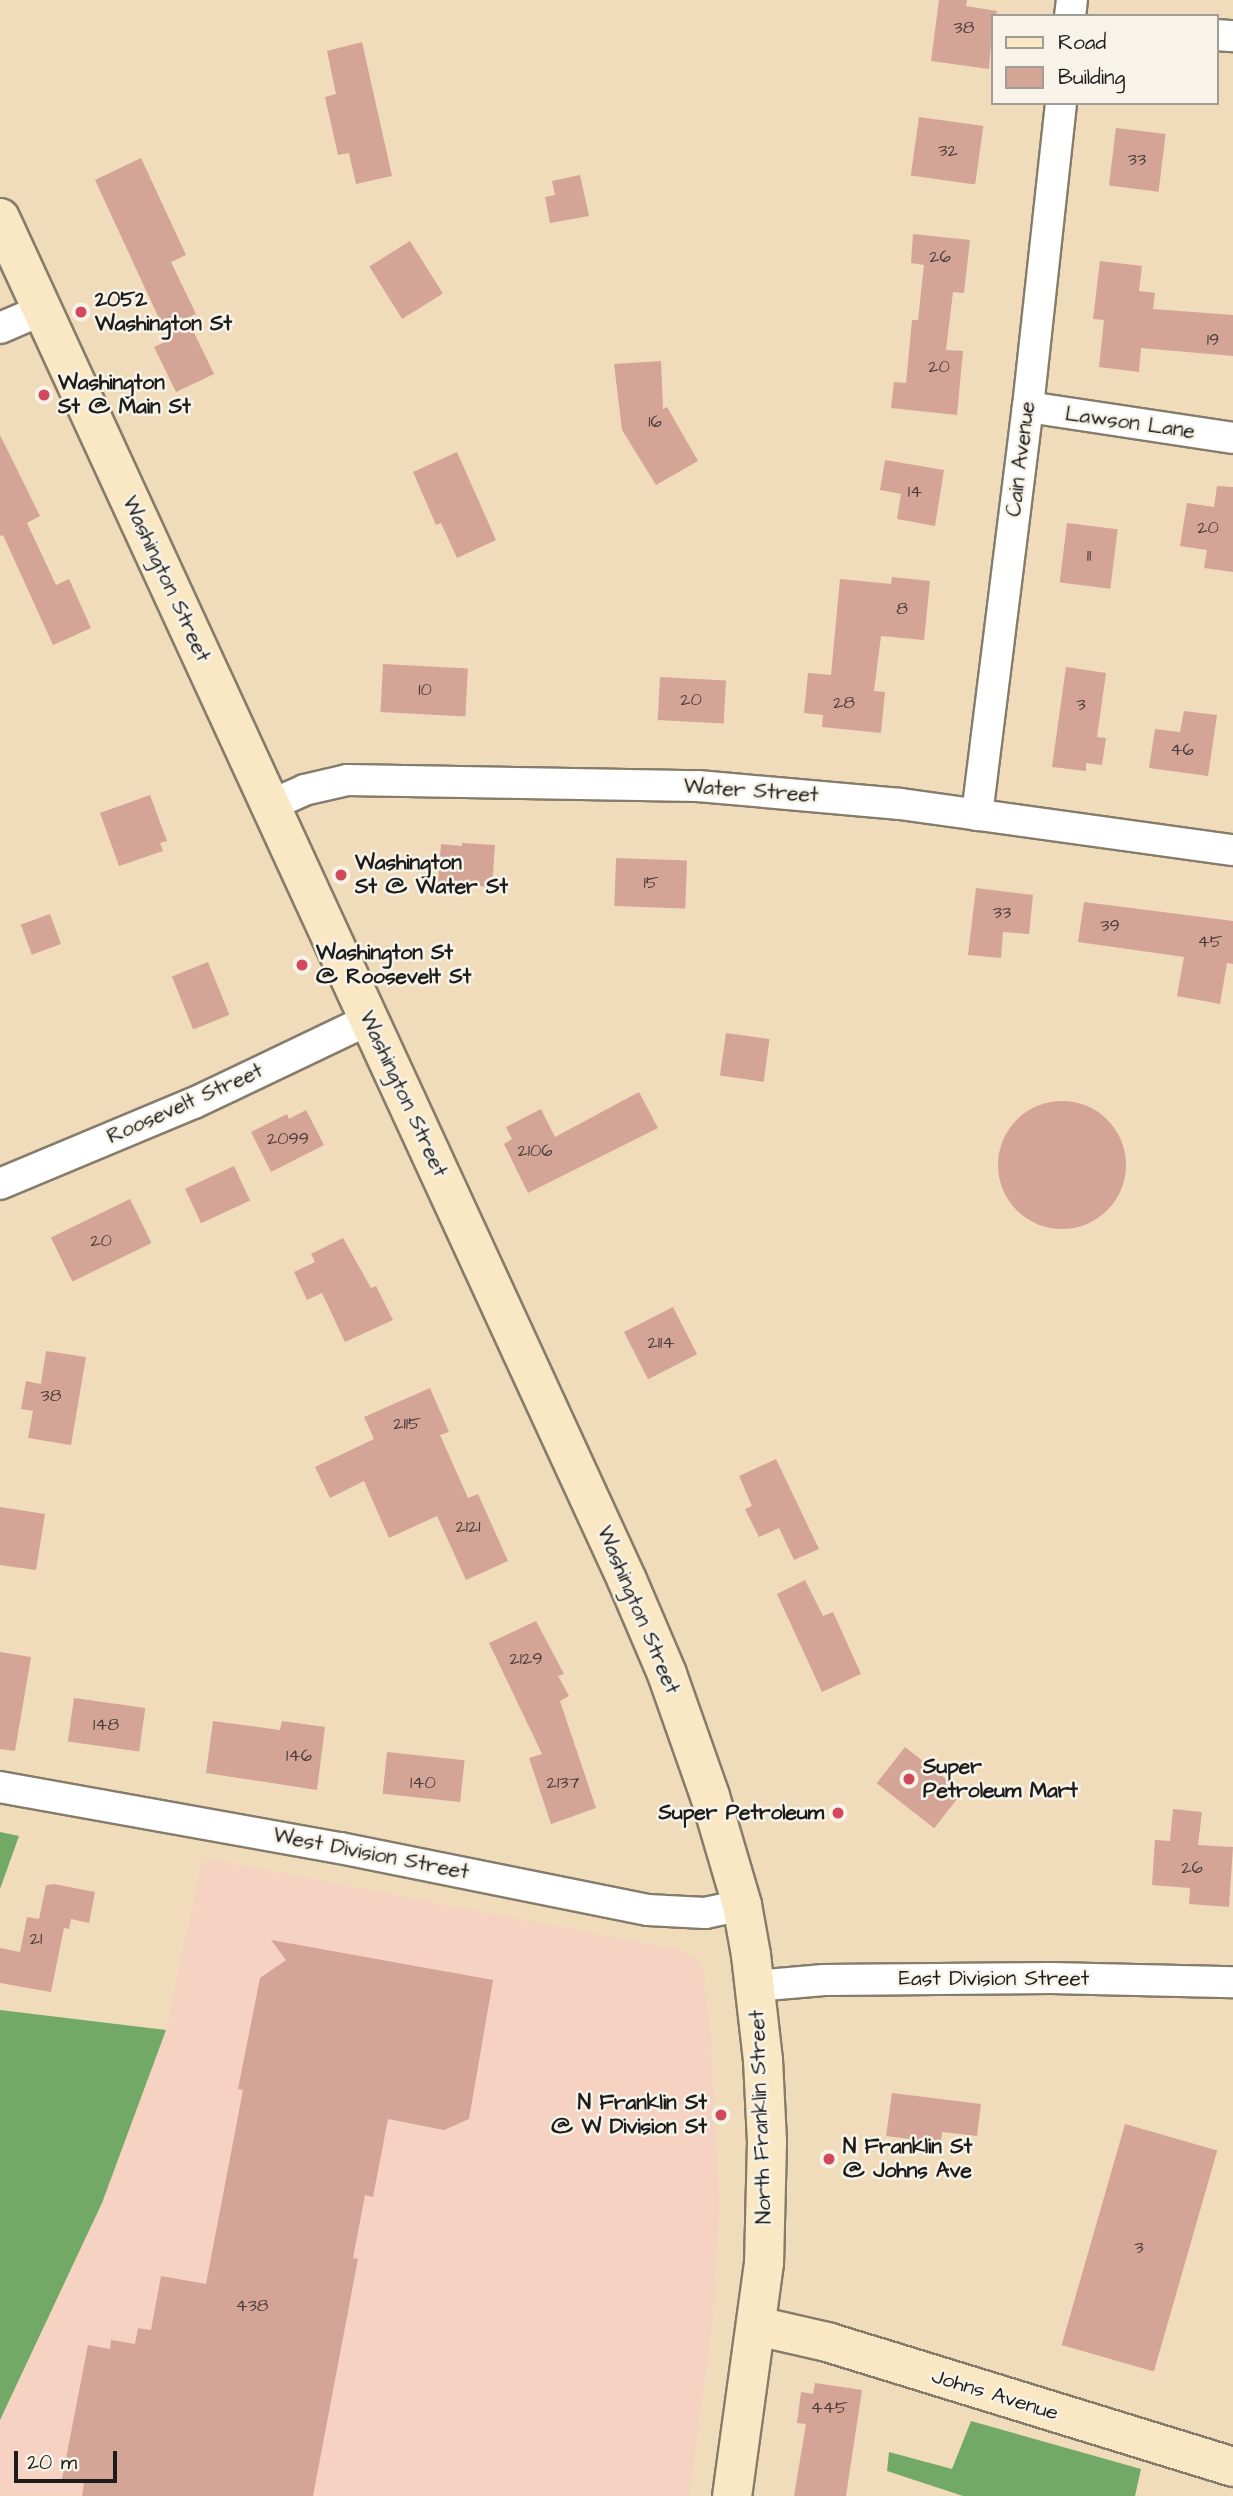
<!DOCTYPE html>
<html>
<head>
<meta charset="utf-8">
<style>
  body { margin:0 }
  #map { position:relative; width:1233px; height:2496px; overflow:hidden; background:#f0dcba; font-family:"Architects Daughter",sans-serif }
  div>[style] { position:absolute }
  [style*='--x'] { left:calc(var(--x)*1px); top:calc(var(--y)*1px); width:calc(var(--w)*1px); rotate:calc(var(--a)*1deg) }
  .built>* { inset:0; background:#f5d2c2 }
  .forest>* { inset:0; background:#72a966 }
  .building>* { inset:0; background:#d4a497; transform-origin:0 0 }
  .round { border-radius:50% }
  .roads { filter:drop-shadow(2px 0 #867c6b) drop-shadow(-2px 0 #867c6b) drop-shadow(0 2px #867c6b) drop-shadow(0 -2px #867c6b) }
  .street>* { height:30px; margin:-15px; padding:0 15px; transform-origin:15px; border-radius:15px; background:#fff }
  .secondary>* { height:38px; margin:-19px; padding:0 19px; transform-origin:19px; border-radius:19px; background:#fae7c3 }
  .dots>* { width:19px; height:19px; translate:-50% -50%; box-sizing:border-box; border:4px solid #f7f3e8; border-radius:50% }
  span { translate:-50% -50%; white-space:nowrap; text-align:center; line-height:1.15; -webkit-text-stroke:5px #f7f3e8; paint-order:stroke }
  .number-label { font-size:18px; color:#4a3e3b }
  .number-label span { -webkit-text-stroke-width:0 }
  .poi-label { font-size:21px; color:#1c1c1c; font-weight:700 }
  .left { translate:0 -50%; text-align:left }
  .right { translate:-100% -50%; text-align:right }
  .street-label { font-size:21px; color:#1c1c1c }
  .legend { position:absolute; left:991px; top:14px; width:228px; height:91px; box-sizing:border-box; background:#f7f3e8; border:2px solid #9f9d96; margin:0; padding:9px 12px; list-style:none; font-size:21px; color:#1c1c1c }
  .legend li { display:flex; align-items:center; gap:14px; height:35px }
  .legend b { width:35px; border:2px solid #9f9d96 }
  .scale { position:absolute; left:14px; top:2451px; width:103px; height:32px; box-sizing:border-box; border:4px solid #1c1c1c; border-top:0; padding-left:9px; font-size:21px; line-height:24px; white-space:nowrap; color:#1c1c1c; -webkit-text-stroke:5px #f7f3e8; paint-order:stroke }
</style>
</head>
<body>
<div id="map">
  <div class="built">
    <div style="clip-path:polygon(203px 1858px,682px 1951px,696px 1960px,704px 1975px,711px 2040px,719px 2205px,713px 2315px,689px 2496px,0 2496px,0 2420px,102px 2203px,166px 2030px)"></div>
  </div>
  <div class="forest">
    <div style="clip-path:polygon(0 1832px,19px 1836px,0 1889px)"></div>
    <div style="clip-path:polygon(0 2010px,166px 2030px,102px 2203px,0 2420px)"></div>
    <div style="clip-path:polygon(971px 2421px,1141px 2469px,1135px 2496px,963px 2496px,887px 2471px,889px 2452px,952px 2469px)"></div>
  </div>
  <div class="building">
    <div style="clip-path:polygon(939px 0,967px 0,966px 6px,997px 11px,996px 16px,993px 16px,989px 69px,931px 61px)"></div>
    <div style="clip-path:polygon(362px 42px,392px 176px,356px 184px,349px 153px,338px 155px,325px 97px,336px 94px,327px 51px)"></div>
    <div style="left:919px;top:117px;width:65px;height:59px;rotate:8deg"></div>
    <div style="left:1116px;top:128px;width:50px;height:58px;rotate:7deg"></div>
    <div style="clip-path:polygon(141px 158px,186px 255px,171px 262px,196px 314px,187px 318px,214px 374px,176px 392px,154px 347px,169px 340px,95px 180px)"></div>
    <div style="clip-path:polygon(580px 175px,589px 216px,550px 223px,545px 197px,555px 195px,552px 181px)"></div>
    <div style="clip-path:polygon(913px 234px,970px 240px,964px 293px,953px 292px,946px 350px,963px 351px,957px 415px,891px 408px,894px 382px,906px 383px,912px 320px,918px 320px,924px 265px,911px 263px)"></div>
    <div style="left:410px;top:241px;width:62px;height:48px;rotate:58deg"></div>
    <div style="clip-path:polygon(1100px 261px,1142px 266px,1139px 291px,1155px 293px,1153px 309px,1233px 315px,1233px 356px,1141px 348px,1139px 372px,1099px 367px,1104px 320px,1093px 319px)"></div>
    <div style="clip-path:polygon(661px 361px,663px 409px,667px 407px,698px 461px,656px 485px,622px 430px,614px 364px)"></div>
    <div style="clip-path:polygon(0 435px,40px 516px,27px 523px,56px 585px,69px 579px,91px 628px,53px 645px,3px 535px,0 536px)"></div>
    <div style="clip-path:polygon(457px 452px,496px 540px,457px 558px,441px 523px,436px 525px,413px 472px)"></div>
    <div style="clip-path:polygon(885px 460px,944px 470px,935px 526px,897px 519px,901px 494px,880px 490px)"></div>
    <div style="clip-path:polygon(1217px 486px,1233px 487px,1233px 572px,1204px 568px,1207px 550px,1180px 546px,1187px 503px,1214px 507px)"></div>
    <div style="left:1067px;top:523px;width:51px;height:60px;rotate:7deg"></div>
    <div style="clip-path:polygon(892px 577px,930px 581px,924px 640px,881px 636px,874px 691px,885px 692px,881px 733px,822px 727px,823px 715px,804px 713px,808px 673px,831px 675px,840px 579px,891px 584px)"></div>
    <div style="left:383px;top:664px;width:85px;height:48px;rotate:3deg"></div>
    <div style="clip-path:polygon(1066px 667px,1106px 673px,1097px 737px,1106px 738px,1102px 765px,1086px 763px,1086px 771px,1052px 767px)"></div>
    <div style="left:660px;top:677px;width:66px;height:43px;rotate:3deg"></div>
    <div style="clip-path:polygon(1184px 711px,1217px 715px,1208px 776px,1149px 768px,1155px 729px,1180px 732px)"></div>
    <div style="clip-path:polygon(150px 795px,167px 841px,160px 843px,163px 851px,119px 866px,100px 813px)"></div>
    <div style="clip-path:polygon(462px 843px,495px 845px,492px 887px,438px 883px,441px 844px,462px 846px)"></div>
    <div style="left:616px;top:858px;width:71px;height:48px;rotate:2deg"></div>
    <div style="clip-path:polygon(976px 888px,1033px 895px,1029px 934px,1003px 932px,1001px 958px,968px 955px)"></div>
    <div style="clip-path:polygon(1084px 902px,1233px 921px,1233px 964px,1227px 963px,1220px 1004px,1177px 996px,1184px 957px,1078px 942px)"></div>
    <div style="left:50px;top:914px;width:32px;height:31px;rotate:70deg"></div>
    <div style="left:208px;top:962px;width:57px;height:39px;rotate:68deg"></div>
    <div style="left:726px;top:1033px;width:44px;height:43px;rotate:8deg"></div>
    <div style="clip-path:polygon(639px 1092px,658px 1128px,528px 1193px,504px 1144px,512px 1139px,506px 1127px,541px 1109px,555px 1137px)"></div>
    <div class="round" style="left:998px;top:1101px;width:128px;height:128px"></div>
    <div style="clip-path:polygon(306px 1110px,324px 1145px,271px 1172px,251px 1132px,287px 1114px,289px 1119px)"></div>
    <div style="left:234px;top:1166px;width:38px;height:54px;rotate:65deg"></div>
    <div style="left:130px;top:1199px;width:49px;height:88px;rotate:64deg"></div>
    <div style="clip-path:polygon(343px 1238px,371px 1288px,376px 1286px,393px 1320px,345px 1342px,322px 1293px,307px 1300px,294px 1272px,315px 1262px,311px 1254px)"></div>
    <div style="left:673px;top:1307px;width:53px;height:55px;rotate:63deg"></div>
    <div style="clip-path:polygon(46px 1351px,86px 1357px,71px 1445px,28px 1438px,33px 1411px,21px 1409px,26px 1381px,41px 1384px)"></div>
    <div style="clip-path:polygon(430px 1388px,449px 1432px,440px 1435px,468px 1498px,478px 1494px,508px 1561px,466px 1580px,437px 1516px,389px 1538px,364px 1481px,330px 1498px,315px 1467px,374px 1439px,364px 1417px)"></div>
    <div style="clip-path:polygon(776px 1459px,819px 1549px,794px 1560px,779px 1528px,759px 1537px,745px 1509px,752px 1506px,739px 1476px)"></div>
    <div style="clip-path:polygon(0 1507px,45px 1514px,36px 1570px,0 1565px)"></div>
    <div style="clip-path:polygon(805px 1580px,823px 1616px,833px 1612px,861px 1674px,822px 1692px,777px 1594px)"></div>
    <div style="clip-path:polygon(536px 1621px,564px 1674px,558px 1676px,569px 1696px,560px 1701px,596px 1808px,551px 1824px,529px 1758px,542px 1754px,489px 1643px)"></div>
    <div style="clip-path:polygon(0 1652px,31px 1657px,15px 1751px,0 1749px)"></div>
    <div style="left:74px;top:1698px;width:72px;height:44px;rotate:8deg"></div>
    <div style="clip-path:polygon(213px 1721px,280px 1730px,282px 1721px,325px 1727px,317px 1790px,206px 1773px)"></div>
    <div style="left:905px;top:1747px;width:73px;height:46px;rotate:38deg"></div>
    <div style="left:387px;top:1752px;width:78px;height:42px;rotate:6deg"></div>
    <div style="clip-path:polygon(1173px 1809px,1202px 1812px,1198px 1845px,1233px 1847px,1229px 1907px,1189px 1904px,1190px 1888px,1152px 1885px,1155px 1840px,1170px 1841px)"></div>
    <div style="clip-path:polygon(54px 1884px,95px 1892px,89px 1923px,71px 1919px,69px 1929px,64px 1928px,51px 1992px,0 1983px,0 1948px,20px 1952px,27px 1917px,39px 1919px,46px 1885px)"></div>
    <div style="clip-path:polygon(271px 1940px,493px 1980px,469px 2119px,444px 2130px,388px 2119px,373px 2197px,365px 2195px,353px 2258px,358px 2259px,313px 2496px,82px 2496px,84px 2482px,62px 2479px,88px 2345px,110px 2349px,111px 2340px,135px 2344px,138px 2328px,151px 2330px,161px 2276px,206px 2284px,243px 2090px,238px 2089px,260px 1978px,286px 1960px)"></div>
    <div style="clip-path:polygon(892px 2093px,981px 2104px,977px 2136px,942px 2132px,941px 2143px,886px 2136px)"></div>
    <div style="left:1125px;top:2124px;width:96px;height:230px;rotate:16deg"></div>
    <div style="clip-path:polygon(815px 2383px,862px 2390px,846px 2496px,794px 2496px,806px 2424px,797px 2423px,801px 2392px,813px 2394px)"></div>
  </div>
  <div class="roads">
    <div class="street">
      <div style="--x:1070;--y:16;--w:16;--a:-83"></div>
      <div style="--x:1217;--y:35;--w:16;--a:4"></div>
      <div style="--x:0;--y:328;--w:46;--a:-23.2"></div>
      <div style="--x:1028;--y:407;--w:207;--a:8.6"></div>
      <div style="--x:271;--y:805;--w:36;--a:-24"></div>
      <div style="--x:304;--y:790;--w:44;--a:-13.1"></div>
      <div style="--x:347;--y:780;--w:351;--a:1"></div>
      <div style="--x:698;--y:786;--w:203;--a:5.1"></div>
      <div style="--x:900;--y:804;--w:336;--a:7.9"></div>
      <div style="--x:977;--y:815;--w:411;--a:-82.9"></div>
      <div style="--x:1028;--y:407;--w:306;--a:-83.8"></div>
      <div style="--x:0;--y:1184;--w:210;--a:-22.7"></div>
      <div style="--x:194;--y:1103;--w:193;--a:-25.5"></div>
      <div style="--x:0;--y:1787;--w:345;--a:10.2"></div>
      <div style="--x:340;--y:1848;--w:314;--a:11.4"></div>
      <div style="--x:648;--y:1910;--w:57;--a:3"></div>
      <div style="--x:705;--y:1913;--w:38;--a:-12"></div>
      <div style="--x:755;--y:1986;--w:69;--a:-5"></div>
      <div style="--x:824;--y:1980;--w:227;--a:-0.5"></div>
      <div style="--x:1051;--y:1978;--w:182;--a:1.3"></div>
    </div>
    <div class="secondary">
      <div style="--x:0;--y:218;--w:1499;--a:65.28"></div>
      <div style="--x:627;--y:1580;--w:102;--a:66.9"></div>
      <div style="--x:667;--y:1674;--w:129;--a:70.6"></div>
      <div style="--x:710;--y:1796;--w:114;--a:73.6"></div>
      <div style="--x:742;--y:1905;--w:51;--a:79.8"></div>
      <div style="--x:751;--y:1955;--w:106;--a:83.5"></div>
      <div style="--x:763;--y:2060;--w:82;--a:87.2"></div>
      <div style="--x:767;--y:2142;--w:121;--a:91.4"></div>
      <div style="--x:764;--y:2263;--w:235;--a:97.8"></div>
      <div style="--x:757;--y:2326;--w:72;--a:12.9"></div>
      <div style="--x:827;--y:2342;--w:425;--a:17.1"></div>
    </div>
  </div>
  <div class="dots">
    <div style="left:81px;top:312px;background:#d1495b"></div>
    <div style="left:44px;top:395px;background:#d1495b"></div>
    <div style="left:341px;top:875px;background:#d1495b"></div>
    <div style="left:302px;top:965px;background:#d1495b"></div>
    <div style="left:909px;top:1779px;background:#d1495b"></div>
    <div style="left:838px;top:1813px;background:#d1495b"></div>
    <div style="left:721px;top:2115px;background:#d1495b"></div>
    <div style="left:829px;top:2159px;background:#d1495b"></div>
  </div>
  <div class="number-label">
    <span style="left:964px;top:28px">38</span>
    <span style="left:948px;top:151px">32</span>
    <span style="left:1137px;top:160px">33</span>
    <span style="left:940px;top:257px">26</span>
    <span style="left:1213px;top:340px">19</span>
    <span style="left:939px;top:367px">20</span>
    <span style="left:655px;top:422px">16</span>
    <span style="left:915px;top:492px">14</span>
    <span style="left:1208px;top:528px">20</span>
    <span style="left:1089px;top:556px">11</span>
    <span style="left:902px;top:609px">8</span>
    <span style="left:425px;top:690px">10</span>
    <span style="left:691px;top:700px">20</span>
    <span style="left:844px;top:703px">28</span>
    <span style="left:1081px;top:705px">3</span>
    <span style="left:1182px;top:750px">46</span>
    <span style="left:651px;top:883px">15</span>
    <span style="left:1002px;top:913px">33</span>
    <span style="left:1110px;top:926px">39</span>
    <span style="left:1210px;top:942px">45</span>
    <span style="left:288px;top:1139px">2099</span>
    <span style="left:535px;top:1151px">2106</span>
    <span style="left:101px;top:1241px">20</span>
    <span style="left:661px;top:1343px">2114</span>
    <span style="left:51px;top:1396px">38</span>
    <span style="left:407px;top:1424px">2115</span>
    <span style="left:468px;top:1527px">2121</span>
    <span style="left:526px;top:1659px">2129</span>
    <span style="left:106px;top:1725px">148</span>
    <span style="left:299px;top:1756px">146</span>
    <span style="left:423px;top:1783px">140</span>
    <span style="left:563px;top:1783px">2137</span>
    <span style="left:1192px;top:1868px">26</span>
    <span style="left:36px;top:1939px">21</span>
    <span style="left:1139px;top:2248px">3</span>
    <span style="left:252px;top:2306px">438</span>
    <span style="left:829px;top:2408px">445</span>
  </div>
  <div class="poi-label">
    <span class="left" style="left:95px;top:312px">2052<br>Washington St</span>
    <span class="left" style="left:58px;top:395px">Washington<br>St @ Main St</span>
    <span class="left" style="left:355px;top:875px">Washington<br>St @ Water St</span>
    <span class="left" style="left:316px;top:965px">Washington St<br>@ Roosevelt St</span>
    <span class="left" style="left:923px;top:1779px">Super<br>Petroleum Mart</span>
    <span class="right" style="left:824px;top:1813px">Super Petroleum</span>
    <span class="right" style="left:707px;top:2115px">N Franklin St<br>@ W Division St</span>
    <span class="left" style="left:843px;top:2159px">N Franklin St<br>@ Johns Ave</span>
  </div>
  <div class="street-label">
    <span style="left:1130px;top:423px;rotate:8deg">Lawson Lane</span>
    <span style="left:1021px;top:459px;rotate:-83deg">Cain Avenue</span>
    <span style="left:166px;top:579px;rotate:65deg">Washington Street</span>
    <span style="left:751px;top:791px;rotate:4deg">Water Street</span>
    <span style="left:403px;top:1094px;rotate:65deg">Washington Street</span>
    <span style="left:185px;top:1104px;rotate:-24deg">Roosevelt Street</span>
    <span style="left:638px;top:1610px;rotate:67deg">Washington Street</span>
    <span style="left:371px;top:1854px;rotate:11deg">West Division Street</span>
    <span style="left:994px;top:1979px">East Division Street</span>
    <span style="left:761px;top:2117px;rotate:-92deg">North Franklin Street</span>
    <span style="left:995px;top:2395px;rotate:17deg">Johns Avenue</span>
  </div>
  <ul class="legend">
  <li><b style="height:9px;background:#fae7c3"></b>Road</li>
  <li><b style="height:19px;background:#d4a497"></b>Building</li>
  </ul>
  <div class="scale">20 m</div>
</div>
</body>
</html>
